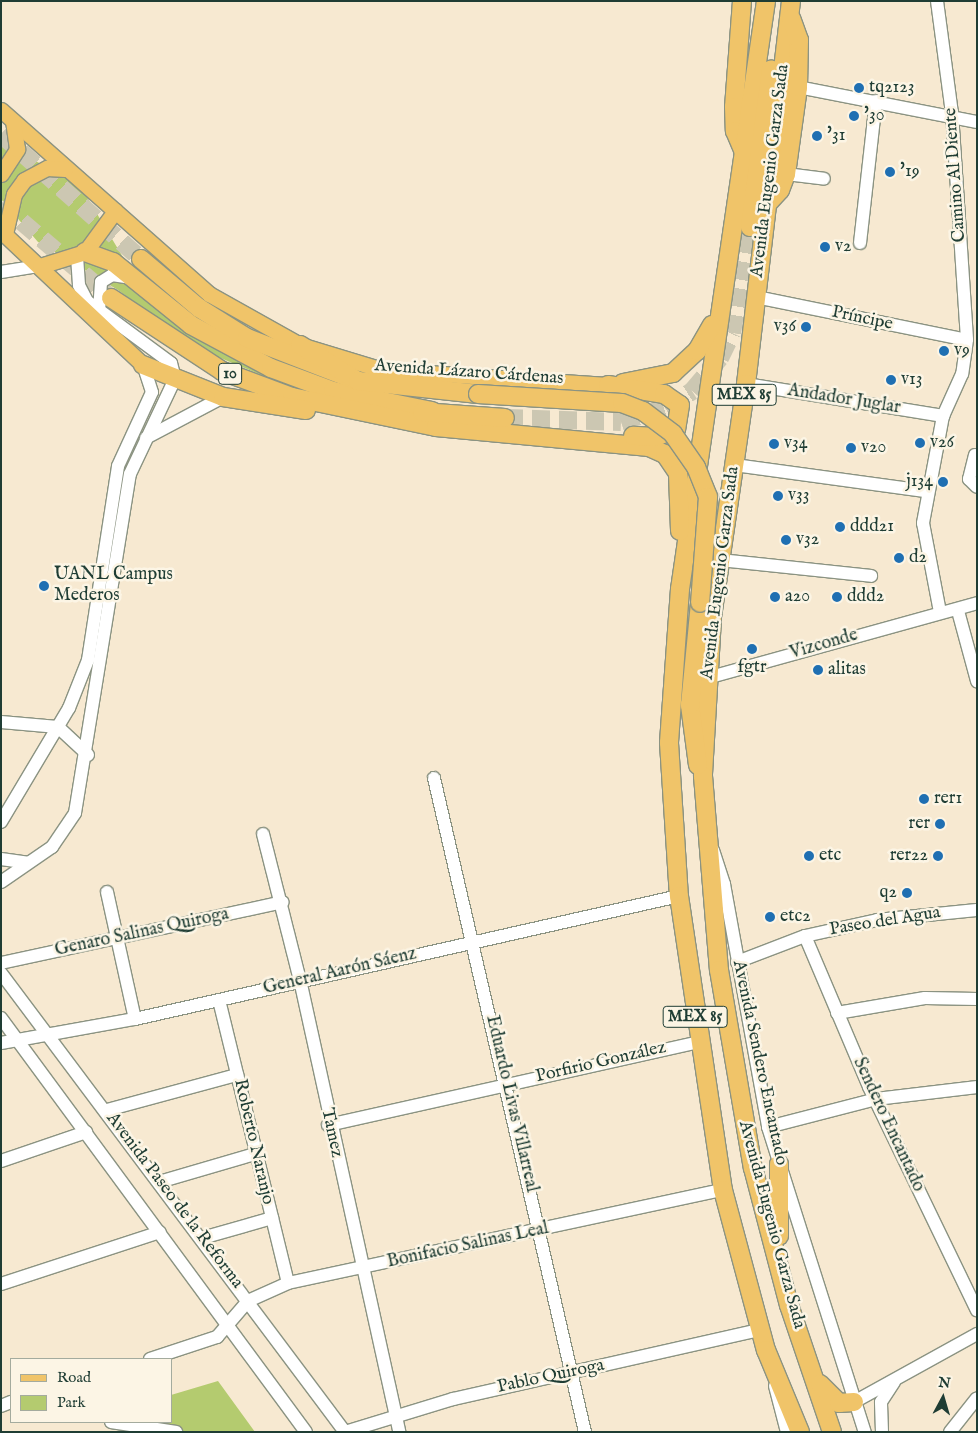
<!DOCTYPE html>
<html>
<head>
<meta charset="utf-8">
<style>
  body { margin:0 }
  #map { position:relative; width:978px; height:1433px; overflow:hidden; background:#f7e9d1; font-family:"IM FELL English",serif }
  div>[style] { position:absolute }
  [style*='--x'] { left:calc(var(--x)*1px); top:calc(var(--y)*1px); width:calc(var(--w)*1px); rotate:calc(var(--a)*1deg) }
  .green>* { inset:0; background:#b4cb6f }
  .highway-tunnel>* { height:18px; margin-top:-9px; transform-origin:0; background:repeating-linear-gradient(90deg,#ccc7b2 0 18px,transparent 0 27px) }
  .roads { filter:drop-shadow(1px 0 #8b9382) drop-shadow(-1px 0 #8b9382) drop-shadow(0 1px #8b9382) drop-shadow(0 -1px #8b9382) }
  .minor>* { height:12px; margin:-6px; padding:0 6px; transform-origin:6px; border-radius:6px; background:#fff }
  .major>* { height:15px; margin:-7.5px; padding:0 7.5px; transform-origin:7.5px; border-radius:7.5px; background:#f0c469 }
  .highway>* { height:18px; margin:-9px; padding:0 9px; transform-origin:9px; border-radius:9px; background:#f0c469 }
  .bridges { filter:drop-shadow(1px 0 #8b9382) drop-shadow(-1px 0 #8b9382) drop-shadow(0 1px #8b9382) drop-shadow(0 -1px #8b9382) }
  .highway-bridge>* { height:18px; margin:-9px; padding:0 9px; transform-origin:9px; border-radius:9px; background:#f0c469 }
  .dots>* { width:14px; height:14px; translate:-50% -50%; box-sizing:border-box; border:2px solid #fcf5e5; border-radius:50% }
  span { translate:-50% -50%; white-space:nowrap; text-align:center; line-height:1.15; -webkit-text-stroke:5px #fcf5e5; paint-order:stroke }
  .shield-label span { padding:1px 4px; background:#fcf5e5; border:1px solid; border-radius:4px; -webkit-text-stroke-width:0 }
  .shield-label { font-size:16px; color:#1f3d34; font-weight:700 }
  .poi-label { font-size:18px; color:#1f3d34 }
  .left { translate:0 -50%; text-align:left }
  .right { translate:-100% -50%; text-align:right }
  .street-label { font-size:18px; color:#1f3d34 }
  .frame { position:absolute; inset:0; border:2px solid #1f3d34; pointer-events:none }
  .legend { position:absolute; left:10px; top:1358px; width:162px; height:65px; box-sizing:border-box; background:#fcf5e5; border:1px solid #a4ab9e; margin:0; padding:6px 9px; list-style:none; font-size:15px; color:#1f3d34 }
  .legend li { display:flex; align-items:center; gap:10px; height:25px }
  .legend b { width:25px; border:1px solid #a4ab9e }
  .north { position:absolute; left:918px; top:1373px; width:50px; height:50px; -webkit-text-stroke:4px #fcf5e5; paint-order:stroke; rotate:6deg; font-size:14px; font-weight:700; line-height:20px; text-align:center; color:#1f3d34 }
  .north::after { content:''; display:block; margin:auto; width:18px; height:22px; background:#1f3d34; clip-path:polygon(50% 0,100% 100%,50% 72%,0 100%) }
</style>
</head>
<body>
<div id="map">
  <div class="green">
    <div style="clip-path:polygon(1px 141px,81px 187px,133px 274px,194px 323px,350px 399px,283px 384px,194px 347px,118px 290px,38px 242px,1px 199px)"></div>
    <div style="clip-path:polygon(218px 1381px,255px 1432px,189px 1432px,126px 1422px,171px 1422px,171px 1395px)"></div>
  </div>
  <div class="highway-tunnel">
    <div style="--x:1;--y:134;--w:188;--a:41.8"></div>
    <div style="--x:1;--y:204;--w:145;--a:40.5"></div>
    <div style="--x:505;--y:418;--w:116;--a:2"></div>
    <div style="--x:621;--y:422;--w:46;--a:-17.7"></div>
    <div style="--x:665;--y:408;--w:32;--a:-32"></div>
    <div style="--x:692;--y:391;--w:43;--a:-49.7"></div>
    <div style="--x:720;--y:358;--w:28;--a:-64"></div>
    <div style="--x:732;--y:333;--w:108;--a:-80.4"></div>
  </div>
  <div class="roads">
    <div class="minor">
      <div style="--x:937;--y:1;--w:113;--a:82.4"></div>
      <div style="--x:952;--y:113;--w:227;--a:86.2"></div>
      <div style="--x:967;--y:340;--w:34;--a:98"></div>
      <div style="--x:962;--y:374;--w:46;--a:114.3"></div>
      <div style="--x:943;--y:416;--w:109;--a:100.6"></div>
      <div style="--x:923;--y:523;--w:91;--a:79.2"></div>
      <div style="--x:798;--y:87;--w:182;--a:11.1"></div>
      <div style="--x:786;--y:174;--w:38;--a:7"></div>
      <div style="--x:860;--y:243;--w:143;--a:-83.6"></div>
      <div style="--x:1;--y:272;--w:39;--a:-9"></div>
      <div style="--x:756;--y:297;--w:215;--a:11.5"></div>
      <div style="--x:99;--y:311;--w:29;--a:-86"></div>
      <div style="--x:101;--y:282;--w:13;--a:-32"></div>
      <div style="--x:112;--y:275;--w:20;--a:9"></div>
      <div style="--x:746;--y:384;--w:200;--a:9.2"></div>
      <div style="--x:146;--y:438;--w:87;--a:-28"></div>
      <div style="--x:975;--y:455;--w:25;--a:104"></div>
      <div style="--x:969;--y:479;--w:11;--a:45"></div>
      <div style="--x:735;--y:465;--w:193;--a:7.8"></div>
      <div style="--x:720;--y:560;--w:152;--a:6"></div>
      <div style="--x:958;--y:611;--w:73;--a:74.8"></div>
      <div style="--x:707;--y:678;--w:280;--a:-15.5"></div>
      <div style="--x:1;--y:722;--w:57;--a:5"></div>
      <div style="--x:58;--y:727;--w:41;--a:43"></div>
      <div style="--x:434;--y:778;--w:671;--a:77"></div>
      <div style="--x:1;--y:822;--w:133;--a:-59.2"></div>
      <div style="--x:69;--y:708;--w:52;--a:-68.4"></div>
      <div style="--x:88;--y:660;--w:196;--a:-81.2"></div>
      <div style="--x:118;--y:466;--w:81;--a:-65.3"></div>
      <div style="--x:152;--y:392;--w:28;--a:-108"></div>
      <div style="--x:263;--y:834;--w:151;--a:75.8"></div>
      <div style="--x:300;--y:980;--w:463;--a:77.6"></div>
      <div style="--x:713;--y:850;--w:36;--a:72"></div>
      <div style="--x:724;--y:884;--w:247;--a:79.7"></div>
      <div style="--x:768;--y:1127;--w:320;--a:72.4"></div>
      <div style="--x:1;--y:859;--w:27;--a:8"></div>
      <div style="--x:1;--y:882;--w:62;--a:-34.5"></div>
      <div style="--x:52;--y:847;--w:41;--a:-55.9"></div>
      <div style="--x:75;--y:813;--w:343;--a:-80.8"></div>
      <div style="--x:130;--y:474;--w:105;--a:-64.7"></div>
      <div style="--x:175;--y:379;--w:16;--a:-104"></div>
      <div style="--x:171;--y:363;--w:104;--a:-143.6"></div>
      <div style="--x:87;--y:301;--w:18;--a:-117"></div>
      <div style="--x:79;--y:285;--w:28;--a:-94"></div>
      <div style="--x:107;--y:892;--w:130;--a:77.6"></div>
      <div style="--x:805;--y:936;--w:164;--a:67"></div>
      <div style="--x:869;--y:1087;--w:248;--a:64.2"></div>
      <div style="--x:737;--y:962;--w:73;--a:-20.9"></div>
      <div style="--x:805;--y:936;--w:74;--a:-12.5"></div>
      <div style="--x:877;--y:920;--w:100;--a:-5.7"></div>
      <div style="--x:1;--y:963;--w:288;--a:-12.2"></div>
      <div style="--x:1;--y:973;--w:574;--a:53.15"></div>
      <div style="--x:219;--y:1000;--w:291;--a:76.3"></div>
      <div style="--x:837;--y:1013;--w:89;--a:-9.7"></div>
      <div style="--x:925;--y:998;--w:52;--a:1.1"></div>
      <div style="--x:1;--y:1018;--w:514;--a:53.62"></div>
      <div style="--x:1;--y:1043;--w:136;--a:-10.2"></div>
      <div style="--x:135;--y:1019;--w:558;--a:-12.74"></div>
      <div style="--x:107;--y:1110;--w:135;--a:-15.1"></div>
      <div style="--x:328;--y:1125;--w:379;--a:-12.6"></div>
      <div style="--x:768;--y:1127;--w:112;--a:-14.5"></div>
      <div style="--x:876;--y:1099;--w:102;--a:-6.8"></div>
      <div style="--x:1;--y:1161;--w:90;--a:-18.8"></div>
      <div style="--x:159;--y:1182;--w:100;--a:-16.3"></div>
      <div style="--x:202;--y:1238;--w:73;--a:-15.9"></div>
      <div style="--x:1;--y:1284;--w:167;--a:-18.1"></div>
      <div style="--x:150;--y:1359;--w:71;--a:-18.2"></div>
      <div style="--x:217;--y:1337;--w:48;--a:-49.3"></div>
      <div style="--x:248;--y:1301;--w:44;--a:-24.2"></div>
      <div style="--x:288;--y:1283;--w:445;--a:-12.1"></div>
      <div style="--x:775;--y:1386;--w:48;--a:75.4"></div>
      <div style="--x:854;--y:1402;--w:141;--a:-28.9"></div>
      <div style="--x:1;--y:1406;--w:11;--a:-22"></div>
      <div style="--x:111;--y:1422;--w:66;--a:8.7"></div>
      <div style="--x:345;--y:1432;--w:113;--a:-17"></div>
      <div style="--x:453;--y:1399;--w:314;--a:-12.7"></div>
      <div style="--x:882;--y:1432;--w:30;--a:-92"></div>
      <div style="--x:881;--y:1402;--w:24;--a:-57"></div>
      <div style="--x:950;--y:1432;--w:43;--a:-51.5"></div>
    </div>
    <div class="major">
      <div style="--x:1;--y:110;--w:278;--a:41.5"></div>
      <div style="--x:209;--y:294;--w:104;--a:29.3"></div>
      <div style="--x:300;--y:345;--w:87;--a:16.8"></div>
      <div style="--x:383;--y:370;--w:225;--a:3.8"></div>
      <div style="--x:1;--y:174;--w:30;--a:-57"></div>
      <div style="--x:17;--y:149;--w:28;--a:-98"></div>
      <div style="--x:1;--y:231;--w:195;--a:43.3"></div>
      <div style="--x:5;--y:234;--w:41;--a:-77.3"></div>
      <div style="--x:14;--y:194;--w:17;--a:-54"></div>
      <div style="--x:24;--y:180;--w:26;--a:-28"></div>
      <div style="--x:47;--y:168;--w:18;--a:3"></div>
      <div style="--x:40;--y:266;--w:47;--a:-17.3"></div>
      <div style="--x:85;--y:252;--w:51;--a:-53.8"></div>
    </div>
    <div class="highway">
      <div style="--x:742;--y:1;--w:106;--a:94.3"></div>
      <div style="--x:734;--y:107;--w:24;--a:88"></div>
      <div style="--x:735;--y:131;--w:23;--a:67"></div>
      <div style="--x:766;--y:1;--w:594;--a:98.32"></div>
      <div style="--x:680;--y:589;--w:154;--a:94.1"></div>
      <div style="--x:669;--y:743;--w:153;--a:86.3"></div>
      <div style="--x:679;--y:896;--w:297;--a:81.5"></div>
      <div style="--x:723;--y:1190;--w:166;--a:75"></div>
      <div style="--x:766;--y:1350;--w:89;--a:67.5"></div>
      <div style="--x:791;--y:1;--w:386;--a:96.7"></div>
      <div style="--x:746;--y:384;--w:236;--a:98.3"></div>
      <div style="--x:712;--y:618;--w:158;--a:93.3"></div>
      <div style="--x:703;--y:776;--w:195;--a:85.3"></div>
      <div style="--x:719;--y:970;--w:201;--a:80.3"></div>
      <div style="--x:753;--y:1168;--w:142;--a:75.3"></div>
      <div style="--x:789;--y:1305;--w:134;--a:71.3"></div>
      <div style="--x:767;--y:204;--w:19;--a:-47"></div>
      <div style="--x:780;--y:190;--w:17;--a:-69"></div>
      <div style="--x:786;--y:174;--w:88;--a:-82.1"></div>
      <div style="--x:798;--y:87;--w:47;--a:-88.8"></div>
      <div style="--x:799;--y:40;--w:23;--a:-110"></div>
      <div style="--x:750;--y:227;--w:159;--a:-82.4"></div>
      <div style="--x:85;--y:252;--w:30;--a:20"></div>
      <div style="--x:113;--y:262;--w:100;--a:38.9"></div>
      <div style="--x:191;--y:325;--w:91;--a:28.3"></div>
      <div style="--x:271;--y:368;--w:66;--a:20.4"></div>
      <div style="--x:333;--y:391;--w:101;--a:11.4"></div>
      <div style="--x:141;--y:259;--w:76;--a:40.2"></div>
      <div style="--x:199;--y:308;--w:57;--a:32"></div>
      <div style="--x:247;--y:338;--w:119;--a:21.2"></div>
      <div style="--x:111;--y:298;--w:133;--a:33.3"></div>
      <div style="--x:222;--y:371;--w:75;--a:20.4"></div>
      <div style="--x:292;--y:397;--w:147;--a:11.8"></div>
      <div style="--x:436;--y:427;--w:214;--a:5.4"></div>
      <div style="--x:649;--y:447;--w:17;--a:24"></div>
      <div style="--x:665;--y:454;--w:23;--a:56"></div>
      <div style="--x:678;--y:473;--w:58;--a:88"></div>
      <div style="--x:300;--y:345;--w:68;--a:31.8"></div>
      <div style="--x:358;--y:381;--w:121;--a:6.2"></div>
      <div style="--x:143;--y:365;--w:86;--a:21.8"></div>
      <div style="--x:223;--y:397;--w:84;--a:8.9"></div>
      <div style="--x:623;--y:383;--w:51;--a:-11.3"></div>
      <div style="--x:673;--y:373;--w:33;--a:-43"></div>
      <div style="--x:697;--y:351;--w:30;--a:-60"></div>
      <div style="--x:608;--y:385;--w:57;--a:9.1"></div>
      <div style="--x:664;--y:394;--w:19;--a:35"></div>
      <div style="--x:680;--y:405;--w:24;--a:99"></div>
      <div style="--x:676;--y:429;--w:22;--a:159"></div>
      <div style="--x:655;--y:437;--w:22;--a:-177"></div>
      <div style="--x:422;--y:412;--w:83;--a:4.1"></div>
      <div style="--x:698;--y:765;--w:61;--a:-97.6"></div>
      <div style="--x:690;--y:705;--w:102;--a:-84.4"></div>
      <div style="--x:779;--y:1164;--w:72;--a:90"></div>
      <div style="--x:820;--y:1384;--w:27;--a:45"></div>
      <div style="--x:839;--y:1403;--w:15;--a:-4"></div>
    </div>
  </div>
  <div class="bridges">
    <div class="highway-bridge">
      <div style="--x:478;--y:394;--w:144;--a:3.6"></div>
      <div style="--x:622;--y:403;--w:22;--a:21"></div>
      <div style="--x:643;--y:411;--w:38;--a:37"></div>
      <div style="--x:673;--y:434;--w:40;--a:55.1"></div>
      <div style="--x:696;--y:467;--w:32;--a:68"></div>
      <div style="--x:708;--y:497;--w:106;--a:94.3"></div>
    </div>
  </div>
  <div class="dots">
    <div style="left:859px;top:88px;background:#1f6fb2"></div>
    <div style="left:854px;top:116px;background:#1f6fb2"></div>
    <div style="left:817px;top:136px;background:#1f6fb2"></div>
    <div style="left:890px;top:172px;background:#1f6fb2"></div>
    <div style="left:825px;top:247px;background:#1f6fb2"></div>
    <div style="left:806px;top:327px;background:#1f6fb2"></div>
    <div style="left:944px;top:351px;background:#1f6fb2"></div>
    <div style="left:891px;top:380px;background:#1f6fb2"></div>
    <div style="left:920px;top:443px;background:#1f6fb2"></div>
    <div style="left:774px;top:444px;background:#1f6fb2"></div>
    <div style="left:851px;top:448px;background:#1f6fb2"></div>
    <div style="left:943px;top:482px;background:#1f6fb2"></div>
    <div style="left:778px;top:496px;background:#1f6fb2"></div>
    <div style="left:840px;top:527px;background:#1f6fb2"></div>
    <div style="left:786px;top:540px;background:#1f6fb2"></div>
    <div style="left:899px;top:558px;background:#1f6fb2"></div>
    <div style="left:44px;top:586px;background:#1f6fb2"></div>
    <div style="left:775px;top:597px;background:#1f6fb2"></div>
    <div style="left:837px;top:597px;background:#1f6fb2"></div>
    <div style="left:752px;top:649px;background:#1f6fb2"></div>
    <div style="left:818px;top:670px;background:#1f6fb2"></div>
    <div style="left:924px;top:799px;background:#1f6fb2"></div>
    <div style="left:940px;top:824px;background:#1f6fb2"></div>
    <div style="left:809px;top:856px;background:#1f6fb2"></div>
    <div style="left:938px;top:856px;background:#1f6fb2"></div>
    <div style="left:907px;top:893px;background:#1f6fb2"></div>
    <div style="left:770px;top:917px;background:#1f6fb2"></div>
  </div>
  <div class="shield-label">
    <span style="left:230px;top:374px">10</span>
    <span style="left:744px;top:395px">MEX 85</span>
    <span style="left:695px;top:1017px">MEX 85</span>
  </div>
  <div class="poi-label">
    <span class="left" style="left:869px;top:88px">tq2123</span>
    <span class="left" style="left:864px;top:116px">'30</span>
    <span class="left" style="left:827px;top:136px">'31</span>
    <span class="left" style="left:900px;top:172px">'19</span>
    <span class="left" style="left:835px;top:247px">v2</span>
    <span class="right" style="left:796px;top:327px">v36</span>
    <span class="left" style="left:954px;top:351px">v9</span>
    <span class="left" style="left:901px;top:380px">v13</span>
    <span class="left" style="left:930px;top:443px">v26</span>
    <span class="left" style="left:784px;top:444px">v34</span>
    <span class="left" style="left:861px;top:448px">v20</span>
    <span class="right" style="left:933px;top:482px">j134</span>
    <span class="left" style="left:788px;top:496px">v33</span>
    <span class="left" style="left:850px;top:527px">ddd21</span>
    <span class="left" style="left:796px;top:540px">v32</span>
    <span class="left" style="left:909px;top:558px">d2</span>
    <span class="left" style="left:54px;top:586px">UANL Campus<br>Mederos</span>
    <span class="left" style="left:785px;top:597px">a20</span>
    <span class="left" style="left:847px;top:597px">ddd2</span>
    <span style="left:752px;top:668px">fgtr</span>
    <span class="left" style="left:828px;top:670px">alitas</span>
    <span class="left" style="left:934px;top:799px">rer1</span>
    <span class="right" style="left:930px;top:824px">rer</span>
    <span class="left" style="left:819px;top:856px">etc</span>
    <span class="right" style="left:928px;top:856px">rer22</span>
    <span class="right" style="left:897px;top:893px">q2</span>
    <span class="left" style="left:780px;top:917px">etc2</span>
  </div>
  <div class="street-label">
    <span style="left:771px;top:171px;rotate:-83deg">Avenida Eugenio Garza Sada</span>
    <span style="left:956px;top:175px;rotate:-94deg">Camino Al Diente</span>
    <span style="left:862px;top:319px;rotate:12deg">Príncipe</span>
    <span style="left:469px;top:373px;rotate:4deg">Avenida Lázaro Cárdenas</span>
    <span style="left:844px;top:400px;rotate:9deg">Andador Juglar</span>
    <span style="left:721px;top:573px;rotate:-83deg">Avenida Eugenio Garza Sada</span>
    <span style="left:824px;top:645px;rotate:-16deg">Vizconde</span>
    <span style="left:885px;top:922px;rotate:-9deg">Paseo del Agua</span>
    <span style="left:142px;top:933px;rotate:-12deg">Genaro Salinas Quiroga</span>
    <span style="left:340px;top:972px;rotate:-13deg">General Aarón Sáenz</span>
    <span style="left:601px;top:1063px;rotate:-13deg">Porfirio González</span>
    <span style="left:759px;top:1063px;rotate:78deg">Avenida Sendero Encantado</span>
    <span style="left:511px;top:1104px;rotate:77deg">Eduardo Livas Villarreal</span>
    <span style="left:888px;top:1125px;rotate:65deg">Sendero Encantado</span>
    <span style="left:331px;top:1133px;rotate:78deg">Tamez</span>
    <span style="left:253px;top:1142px;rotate:77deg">Roberto Naranjo</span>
    <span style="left:174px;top:1201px;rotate:53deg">Avenida Paseo de la Reforma</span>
    <span style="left:771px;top:1225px;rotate:75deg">Avenida Eugenio Garza Sada</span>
    <span style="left:468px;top:1246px;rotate:-12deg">Bonifacio Salinas Leal</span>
    <span style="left:551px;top:1377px;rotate:-12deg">Pablo Quiroga</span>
  </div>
  <div class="frame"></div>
  <ul class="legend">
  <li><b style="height:6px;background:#f0c469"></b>Road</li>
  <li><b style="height:14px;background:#b4cb6f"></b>Park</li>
  </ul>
  <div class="north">N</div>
</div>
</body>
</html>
